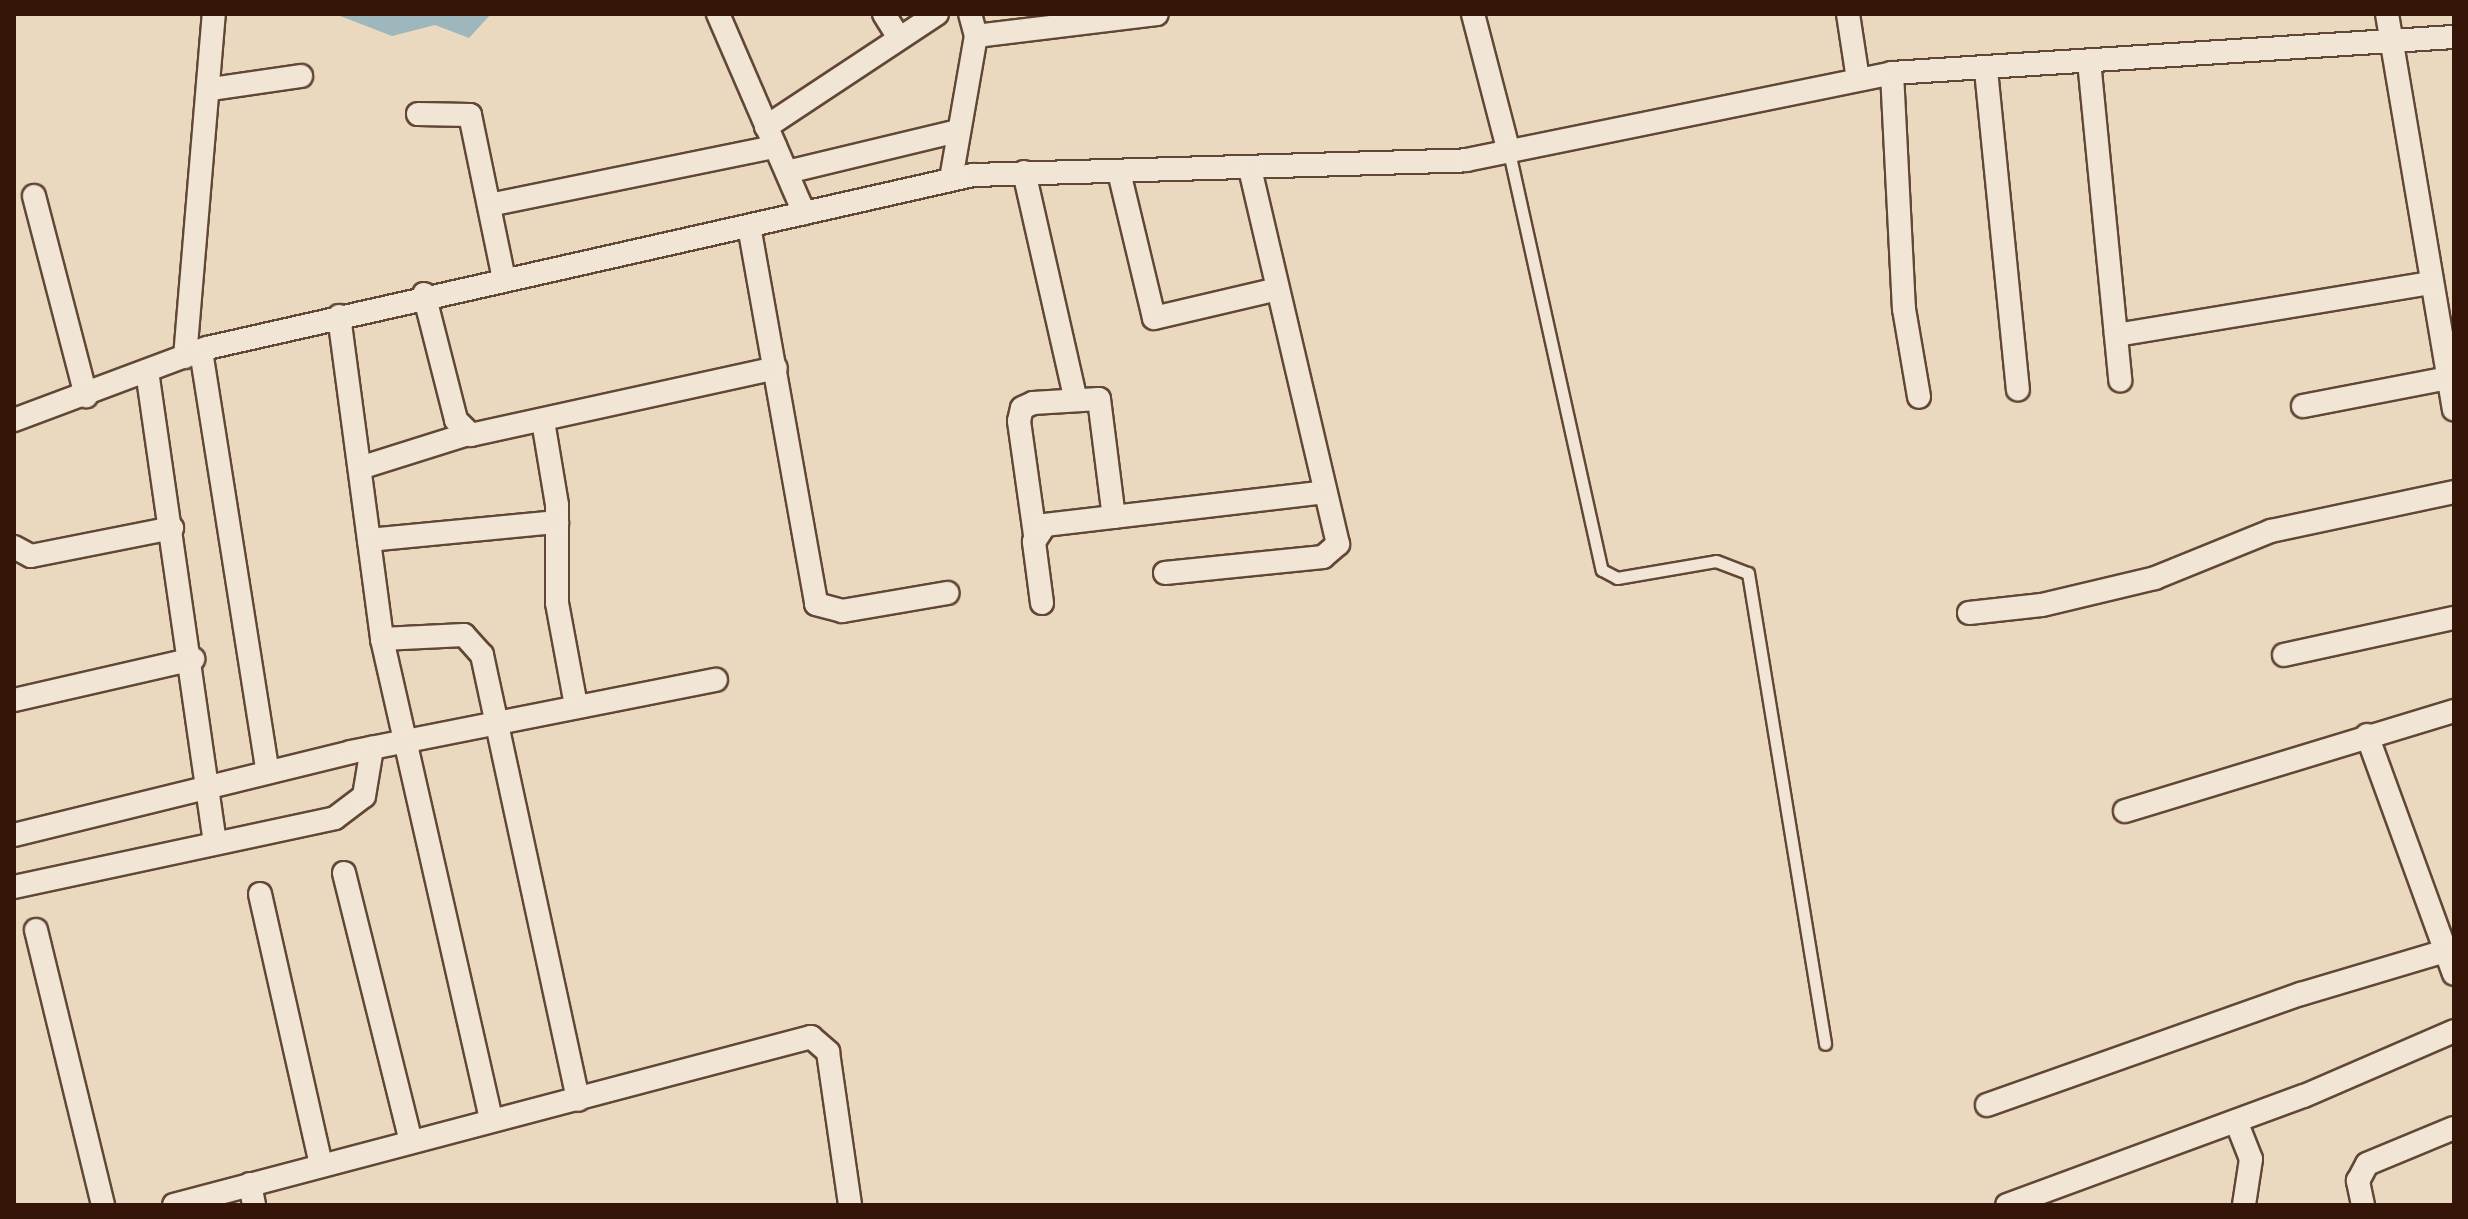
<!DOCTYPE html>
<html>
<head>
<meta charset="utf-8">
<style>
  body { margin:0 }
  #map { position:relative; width:2468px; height:1219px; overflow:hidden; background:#ead9bf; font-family:"IM FELL DW Pica",serif }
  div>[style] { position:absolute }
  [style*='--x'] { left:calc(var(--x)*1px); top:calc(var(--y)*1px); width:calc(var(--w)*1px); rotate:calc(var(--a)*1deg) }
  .water>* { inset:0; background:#9db7bd }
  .roads { filter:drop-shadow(2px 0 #624636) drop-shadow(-2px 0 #624636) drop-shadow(0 2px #624636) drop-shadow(0 -2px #624636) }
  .lane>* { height:11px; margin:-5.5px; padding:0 5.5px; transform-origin:5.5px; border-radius:5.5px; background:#f1e6d5 }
  .street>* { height:22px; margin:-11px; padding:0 11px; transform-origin:11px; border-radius:11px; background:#f1e6d5 }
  span { translate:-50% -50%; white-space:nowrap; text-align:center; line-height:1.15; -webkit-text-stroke:7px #f1e6d5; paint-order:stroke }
  .frame { position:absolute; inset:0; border:16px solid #341508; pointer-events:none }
</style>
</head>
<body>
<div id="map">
  <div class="water">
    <div style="clip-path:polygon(335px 14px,491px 14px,469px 38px,435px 25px,392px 36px)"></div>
  </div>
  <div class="roads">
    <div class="lane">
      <div style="--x:1509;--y:152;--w:428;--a:77.5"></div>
      <div style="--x:1602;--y:570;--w:17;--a:28"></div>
      <div style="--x:1617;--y:578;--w:100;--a:-9.7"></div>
      <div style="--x:1716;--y:561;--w:34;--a:21"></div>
      <div style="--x:1748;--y:573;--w:477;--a:80.7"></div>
    </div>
    <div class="street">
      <div style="--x:718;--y:14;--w:217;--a:66.6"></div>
      <div style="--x:884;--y:14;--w:28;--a:58"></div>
      <div style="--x:1473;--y:14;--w:143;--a:75.4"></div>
      <div style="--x:1848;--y:14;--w:66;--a:81.3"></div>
      <div style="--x:2387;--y:14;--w:401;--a:80.4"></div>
      <div style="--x:976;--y:36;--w:182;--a:-6.9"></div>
      <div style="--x:2089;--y:61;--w:321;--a:84.4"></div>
      <div style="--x:1986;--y:70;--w:321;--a:84.3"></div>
      <div style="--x:1892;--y:73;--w:236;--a:87.1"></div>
      <div style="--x:1904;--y:309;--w:89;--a:80.3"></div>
      <div style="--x:211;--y:89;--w:91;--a:-8.2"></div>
      <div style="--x:418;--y:114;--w:52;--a:1.1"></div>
      <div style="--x:470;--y:115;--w:167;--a:78.3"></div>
      <div style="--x:766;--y:127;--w:205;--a:-33.5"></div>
      <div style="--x:787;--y:172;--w:176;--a:-13.5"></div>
      <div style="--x:1024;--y:172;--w:230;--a:77.2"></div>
      <div style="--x:1119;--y:172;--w:150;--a:76.5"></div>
      <div style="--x:1154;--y:318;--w:127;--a:-13.2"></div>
      <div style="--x:951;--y:179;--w:145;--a:-80.1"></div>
      <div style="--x:976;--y:36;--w:23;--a:-105"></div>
      <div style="--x:34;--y:196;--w:207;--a:75.4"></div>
      <div style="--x:489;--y:205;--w:292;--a:-11.5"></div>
      <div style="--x:749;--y:226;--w:384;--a:79.9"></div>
      <div style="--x:816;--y:604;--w:27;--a:15"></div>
      <div style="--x:842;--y:611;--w:107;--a:-9.7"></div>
      <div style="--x:424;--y:294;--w:130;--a:75.7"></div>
      <div style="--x:456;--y:420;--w:21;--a:45"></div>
      <div style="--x:471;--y:435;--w:312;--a:-12.4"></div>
      <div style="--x:339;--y:316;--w:326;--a:82.4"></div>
      <div style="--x:382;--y:639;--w:492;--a:77.2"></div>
      <div style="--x:2116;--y:335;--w:319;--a:-9.4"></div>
      <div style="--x:201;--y:351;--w:426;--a:81"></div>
      <div style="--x:185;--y:357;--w:344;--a:-85.2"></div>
      <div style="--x:147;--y:371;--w:475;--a:81.8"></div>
      <div style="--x:2303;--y:406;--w:154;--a:-10.9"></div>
      <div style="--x:14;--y:420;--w:206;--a:-20.5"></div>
      <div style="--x:207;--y:348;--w:785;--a:-12.73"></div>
      <div style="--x:973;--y:175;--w:493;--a:-1.7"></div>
      <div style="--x:1466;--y:160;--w:435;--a:-11.5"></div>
      <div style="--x:1892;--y:73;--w:563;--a:-3.67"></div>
      <div style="--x:543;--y:421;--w:85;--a:80.5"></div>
      <div style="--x:557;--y:505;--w:98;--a:90"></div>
      <div style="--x:557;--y:603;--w:105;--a:79.5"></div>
      <div style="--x:360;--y:468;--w:113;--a:-17.5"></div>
      <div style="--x:1035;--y:535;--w:115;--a:-98"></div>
      <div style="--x:1019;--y:421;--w:13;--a:-77"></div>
      <div style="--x:1022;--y:408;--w:12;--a:-24"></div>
      <div style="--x:1033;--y:403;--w:66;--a:-3.5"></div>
      <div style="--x:1099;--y:399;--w:119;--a:82.8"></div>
      <div style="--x:369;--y:540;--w:189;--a:-5.5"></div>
      <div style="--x:14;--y:547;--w:19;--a:28"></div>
      <div style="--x:31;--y:556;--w:144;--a:-11.2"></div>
      <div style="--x:1165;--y:573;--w:159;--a:-5.8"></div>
      <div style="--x:1323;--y:557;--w:20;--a:-41"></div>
      <div style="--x:1338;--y:544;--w:384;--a:-103.2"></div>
      <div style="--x:1042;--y:603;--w:62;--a:-97.5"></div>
      <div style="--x:1034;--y:542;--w:20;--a:-57"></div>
      <div style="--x:1045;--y:525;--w:282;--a:-6.7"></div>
      <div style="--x:1969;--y:613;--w:73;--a:-6.3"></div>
      <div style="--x:2042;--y:605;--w:116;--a:-13.4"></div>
      <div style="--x:2155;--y:578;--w:125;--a:-22.1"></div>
      <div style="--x:2271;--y:531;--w:187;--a:-12"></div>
      <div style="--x:382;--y:639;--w:82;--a:-2.8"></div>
      <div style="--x:464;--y:635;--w:27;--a:48"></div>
      <div style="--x:482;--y:655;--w:455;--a:77.8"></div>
      <div style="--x:2284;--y:655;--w:174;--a:-12.3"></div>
      <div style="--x:14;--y:700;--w:184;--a:-12.9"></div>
      <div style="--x:2367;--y:735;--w:254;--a:70"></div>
      <div style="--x:2125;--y:811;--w:344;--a:-16.9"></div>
      <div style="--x:14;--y:835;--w:347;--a:-13.8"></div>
      <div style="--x:351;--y:752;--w:372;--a:-11.2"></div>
      <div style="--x:344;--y:873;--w:276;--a:76"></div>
      <div style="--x:14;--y:887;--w:328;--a:-12.1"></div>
      <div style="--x:335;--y:818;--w:36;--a:-37"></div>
      <div style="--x:364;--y:796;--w:49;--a:-80.5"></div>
      <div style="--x:260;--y:894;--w:278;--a:77.3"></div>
      <div style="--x:36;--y:930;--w:283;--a:76.3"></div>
      <div style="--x:1987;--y:1105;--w:333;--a:-19.5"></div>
      <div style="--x:2301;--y:994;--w:150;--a:-16.6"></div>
      <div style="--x:2236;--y:1121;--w:41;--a:68.5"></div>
      <div style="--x:2251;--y:1159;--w:47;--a:98.7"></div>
      <div style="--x:250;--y:1184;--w:21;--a:79"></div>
      <div style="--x:174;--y:1205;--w:659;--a:-14.77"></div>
      <div style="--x:811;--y:1037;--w:23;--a:41"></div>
      <div style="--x:828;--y:1052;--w:155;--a:81.8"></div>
      <div style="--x:2007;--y:1205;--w:316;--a:-20.2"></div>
      <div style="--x:2304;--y:1096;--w:163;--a:-23.4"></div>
      <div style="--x:2363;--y:1205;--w:25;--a:-102"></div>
      <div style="--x:2358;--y:1181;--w:19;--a:-62"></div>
      <div style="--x:2367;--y:1164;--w:94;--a:-22.5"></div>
    </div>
  </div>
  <div class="frame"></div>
</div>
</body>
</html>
